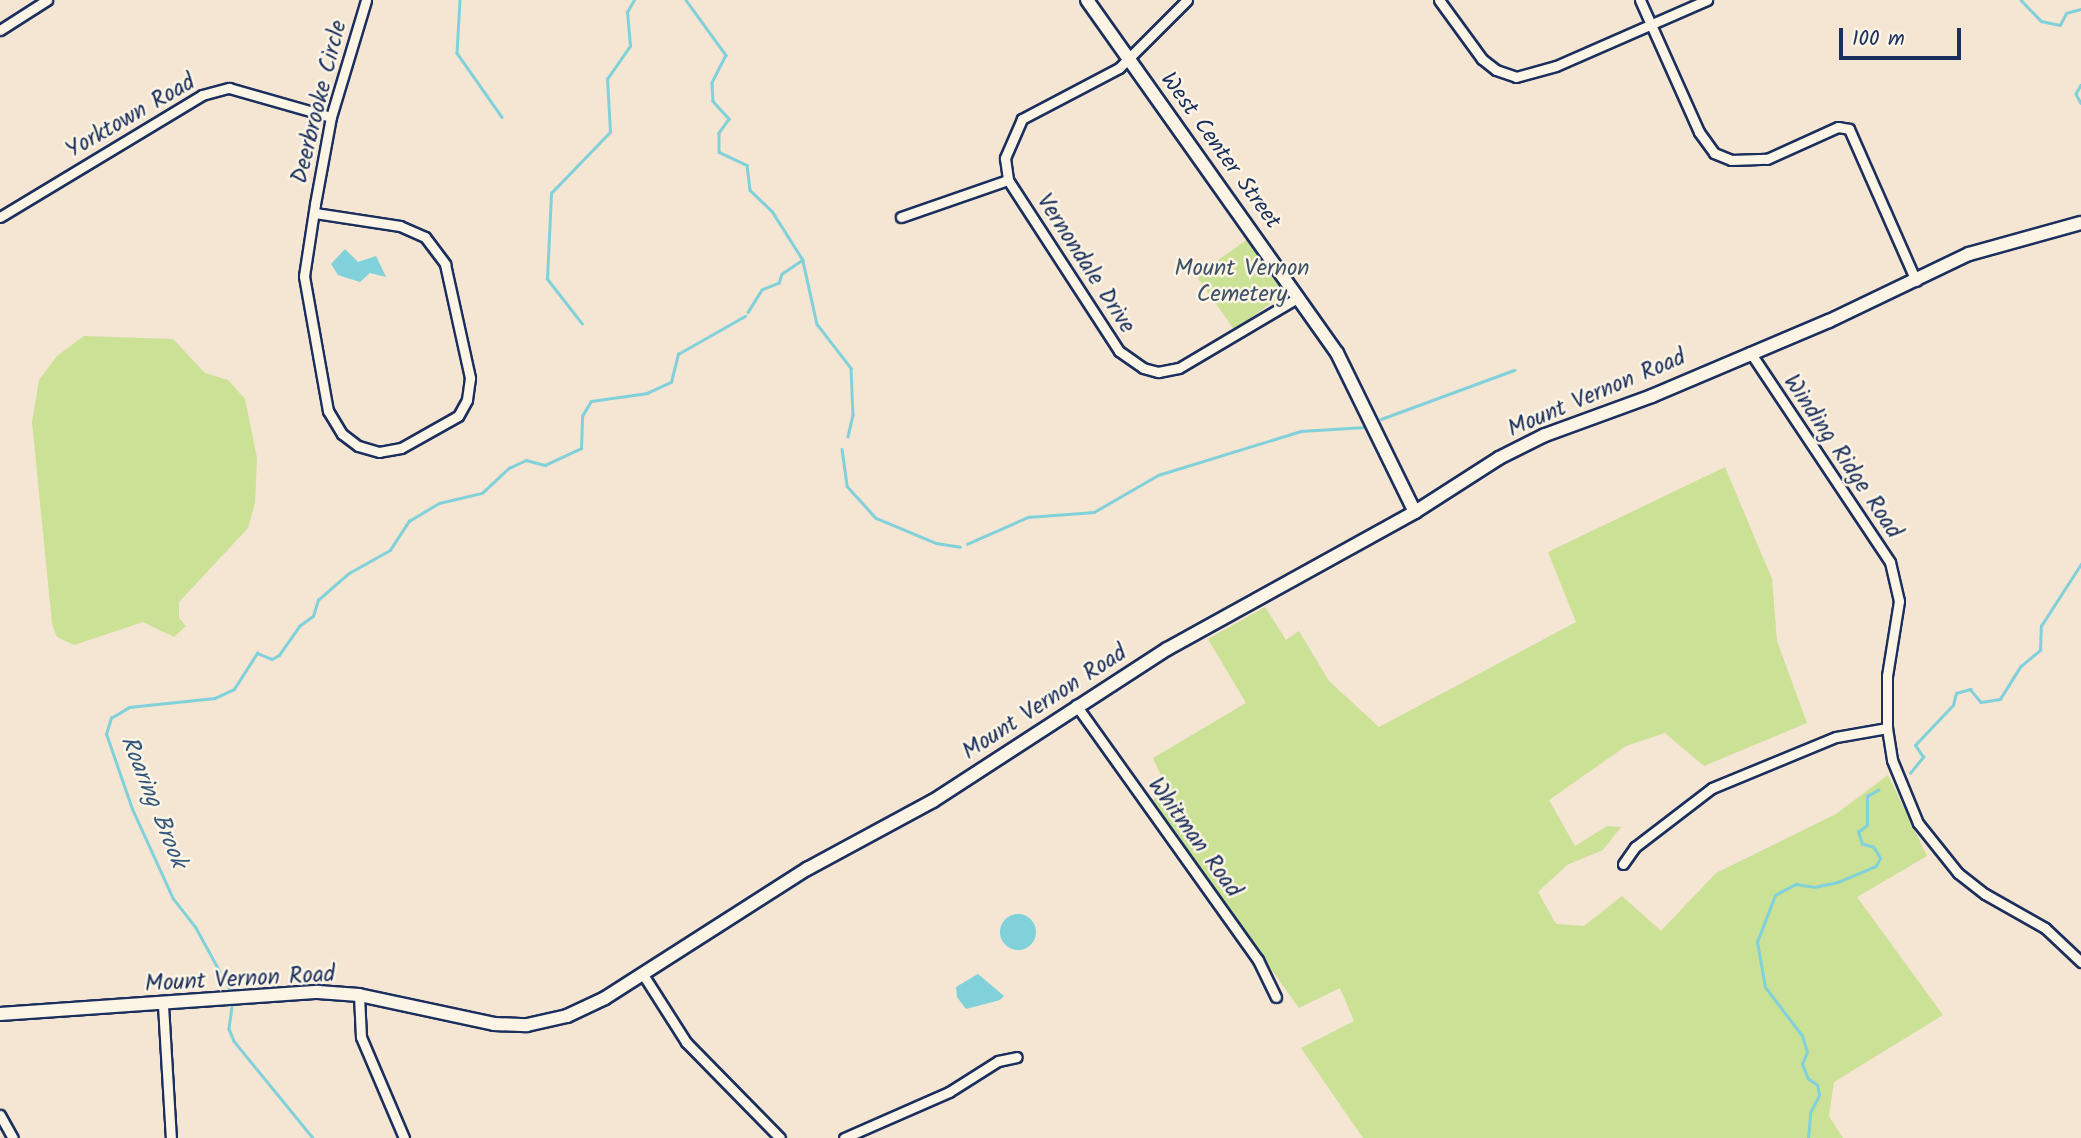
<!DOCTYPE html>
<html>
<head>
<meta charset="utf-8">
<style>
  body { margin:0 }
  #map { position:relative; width:2081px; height:1138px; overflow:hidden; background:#f5e5d3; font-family:Kalam,sans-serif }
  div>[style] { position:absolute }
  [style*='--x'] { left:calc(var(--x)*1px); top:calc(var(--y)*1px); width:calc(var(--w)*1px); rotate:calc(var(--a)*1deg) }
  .green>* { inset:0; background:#cae196; transform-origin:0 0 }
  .water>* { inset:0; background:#80d1da }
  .round { border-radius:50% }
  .stream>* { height:2.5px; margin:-1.25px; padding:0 1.25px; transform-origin:1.25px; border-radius:1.25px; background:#80d1da }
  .roads { filter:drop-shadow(2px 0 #1b2f5e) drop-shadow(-2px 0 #1b2f5e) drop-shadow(0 2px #1b2f5e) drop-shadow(0 -2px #1b2f5e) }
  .street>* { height:9px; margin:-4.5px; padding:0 4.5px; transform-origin:4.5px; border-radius:4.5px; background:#fcf5e5 }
  .secondary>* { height:12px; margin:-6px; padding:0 6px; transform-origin:6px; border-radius:6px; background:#fcf5e5 }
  span { translate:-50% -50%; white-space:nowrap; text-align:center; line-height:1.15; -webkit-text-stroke:5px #fcf5e5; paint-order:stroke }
  .street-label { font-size:23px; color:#1b2f5e }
  .park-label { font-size:23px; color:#3e5369 }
  .water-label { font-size:24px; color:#34587d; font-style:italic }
  .scale { position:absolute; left:1839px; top:28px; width:122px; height:32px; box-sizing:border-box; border:4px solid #1b2f5e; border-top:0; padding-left:9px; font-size:21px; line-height:24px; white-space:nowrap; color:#1b2f5e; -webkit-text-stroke:5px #fcf5e5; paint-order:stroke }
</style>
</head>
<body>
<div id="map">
  <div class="green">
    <div style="left:1251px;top:237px;width:66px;height:67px;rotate:55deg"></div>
    <div style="clip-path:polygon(84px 336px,173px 339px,205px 373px,228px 380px,245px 399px,257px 458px,255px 503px,248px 528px,179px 602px,179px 618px,186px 626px,174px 637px,143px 622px,74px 645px,57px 637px,52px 624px,32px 422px,39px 380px,57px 356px)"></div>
    <div style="clip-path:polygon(1725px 467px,1772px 579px,1777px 641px,1807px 723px,1704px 766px,1665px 733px,1626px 746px,1549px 800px,1575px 846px,1607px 826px,1621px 827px,1603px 850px,1567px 865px,1538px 892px,1556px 924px,1584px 926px,1622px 896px,1661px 931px,1716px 873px,1836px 814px,1888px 775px,1927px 856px,1857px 897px,1943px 1015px,1834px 1082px,1829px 1116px,1843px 1138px,1363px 1138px,1301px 1048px,1354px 1021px,1340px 988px,1299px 1008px,1151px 801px,1168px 791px,1153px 758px,1246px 703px,1208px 639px,1265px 607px,1286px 640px,1299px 631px,1329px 681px,1379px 727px,1576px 622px,1548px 552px)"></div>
  </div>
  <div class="water">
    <div style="clip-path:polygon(345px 249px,358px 262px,376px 256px,386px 277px,370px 273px,360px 282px,338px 275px,331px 264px)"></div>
    <div class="round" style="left:1000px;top:914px;width:36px;height:36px"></div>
    <div style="clip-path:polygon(978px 974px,1004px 996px,1000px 1000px,966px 1009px,957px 997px,956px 987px)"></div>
  </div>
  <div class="stream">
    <div style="--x:460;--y:0;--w:53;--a:93.2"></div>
    <div style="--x:457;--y:53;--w:78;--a:54.9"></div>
    <div style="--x:686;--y:0;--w:68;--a:54"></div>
    <div style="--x:726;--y:55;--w:31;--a:117"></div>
    <div style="--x:712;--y:83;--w:18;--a:87"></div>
    <div style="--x:713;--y:101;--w:24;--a:48"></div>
    <div style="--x:729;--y:119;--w:17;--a:126"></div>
    <div style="--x:719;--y:133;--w:19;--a:90"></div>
    <div style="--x:719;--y:152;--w:31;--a:25"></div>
    <div style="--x:747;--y:165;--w:25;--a:83"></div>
    <div style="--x:750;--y:190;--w:30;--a:44"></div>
    <div style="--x:772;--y:211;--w:58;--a:57.7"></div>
    <div style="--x:803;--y:260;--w:25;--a:146"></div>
    <div style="--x:782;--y:274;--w:9;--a:108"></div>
    <div style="--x:779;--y:283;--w:18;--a:158"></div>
    <div style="--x:762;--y:290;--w:26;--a:122"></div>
    <div style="--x:2021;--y:0;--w:29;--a:46"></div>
    <div style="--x:2041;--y:21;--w:19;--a:12"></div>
    <div style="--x:2060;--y:25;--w:13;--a:-63"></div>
    <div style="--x:2066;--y:13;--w:16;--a:-15"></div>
    <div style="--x:2081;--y:85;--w:10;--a:119"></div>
    <div style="--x:2076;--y:94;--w:10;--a:61"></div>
    <div style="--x:803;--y:261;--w:65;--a:77.5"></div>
    <div style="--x:817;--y:324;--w:56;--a:52.3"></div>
    <div style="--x:851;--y:368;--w:47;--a:87.6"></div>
    <div style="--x:853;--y:415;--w:22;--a:103"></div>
    <div style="--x:582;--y:324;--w:57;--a:-127.9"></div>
    <div style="--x:547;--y:279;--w:86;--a:-87.3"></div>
    <div style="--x:551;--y:193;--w:85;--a:-46"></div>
    <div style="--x:610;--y:132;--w:53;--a:-93.2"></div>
    <div style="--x:607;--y:79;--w:40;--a:-55.1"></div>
    <div style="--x:630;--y:46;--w:34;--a:-95"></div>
    <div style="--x:627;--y:12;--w:14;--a:-60"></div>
    <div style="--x:1381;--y:419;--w:142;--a:-20.2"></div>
    <div style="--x:842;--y:449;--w:37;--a:82"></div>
    <div style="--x:847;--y:486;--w:43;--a:47.8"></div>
    <div style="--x:876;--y:518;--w:65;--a:22.6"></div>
    <div style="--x:936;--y:543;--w:24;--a:9"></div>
    <div style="--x:967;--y:544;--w:67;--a:-23.9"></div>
    <div style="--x:1028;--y:517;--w:66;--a:-4.3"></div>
    <div style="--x:1094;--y:512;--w:74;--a:-30"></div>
    <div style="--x:1158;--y:475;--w:150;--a:-17.1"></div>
    <div style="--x:1301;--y:431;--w:64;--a:-3.6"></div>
    <div style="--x:1910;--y:773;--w:21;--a:-51"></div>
    <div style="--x:1923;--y:757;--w:14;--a:-124"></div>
    <div style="--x:1915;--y:745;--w:55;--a:-46.5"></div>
    <div style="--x:1953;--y:705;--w:12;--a:-76"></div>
    <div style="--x:1956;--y:693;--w:15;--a:-16"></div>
    <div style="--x:1970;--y:689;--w:17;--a:50"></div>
    <div style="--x:1981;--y:702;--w:19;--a:-9"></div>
    <div style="--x:2000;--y:699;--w:39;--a:-58"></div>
    <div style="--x:2021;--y:666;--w:25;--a:-40"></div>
    <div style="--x:2040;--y:650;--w:24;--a:-88"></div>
    <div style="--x:2041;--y:626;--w:74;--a:-57.2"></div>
    <div style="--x:229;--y:989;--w:71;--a:-118.7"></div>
    <div style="--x:195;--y:927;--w:36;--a:-128"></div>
    <div style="--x:173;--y:899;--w:99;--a:-114.5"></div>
    <div style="--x:132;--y:809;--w:79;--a:-109.1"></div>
    <div style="--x:106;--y:734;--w:17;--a:-73"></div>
    <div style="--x:111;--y:718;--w:21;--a:-31"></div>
    <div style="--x:129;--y:707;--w:86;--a:-6"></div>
    <div style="--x:215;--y:698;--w:21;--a:-25"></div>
    <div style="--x:234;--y:689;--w:43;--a:-57.4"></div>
    <div style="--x:257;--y:653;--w:16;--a:22"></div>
    <div style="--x:272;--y:659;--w:8;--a:-30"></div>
    <div style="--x:279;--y:655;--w:35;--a:-55"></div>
    <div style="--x:299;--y:626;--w:17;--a:-36"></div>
    <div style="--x:313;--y:616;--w:17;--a:-73"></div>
    <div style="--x:318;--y:600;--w:41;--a:-41.1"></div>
    <div style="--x:349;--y:573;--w:47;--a:-29.3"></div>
    <div style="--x:390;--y:550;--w:35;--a:-57"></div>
    <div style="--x:409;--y:521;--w:35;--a:-31"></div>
    <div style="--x:439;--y:503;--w:44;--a:-13.1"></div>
    <div style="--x:482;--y:493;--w:37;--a:-43"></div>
    <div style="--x:509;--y:468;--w:19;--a:-25"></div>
    <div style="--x:526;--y:460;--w:20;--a:15"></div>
    <div style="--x:545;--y:465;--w:40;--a:-25"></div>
    <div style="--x:581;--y:448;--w:32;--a:-88"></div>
    <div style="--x:582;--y:416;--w:17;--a:-59"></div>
    <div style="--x:591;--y:401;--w:57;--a:-8.1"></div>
    <div style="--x:647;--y:393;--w:26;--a:-25"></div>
    <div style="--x:671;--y:382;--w:29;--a:-76"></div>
    <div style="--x:678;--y:354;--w:77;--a:-29.6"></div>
    <div style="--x:232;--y:1007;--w:22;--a:98"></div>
    <div style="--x:229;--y:1029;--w:13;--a:67"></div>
    <div style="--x:234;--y:1041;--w:125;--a:50.8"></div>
    <div style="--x:1808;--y:1138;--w:25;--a:-85"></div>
    <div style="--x:1810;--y:1113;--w:20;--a:-63"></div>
    <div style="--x:1819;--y:1095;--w:10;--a:-101"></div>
    <div style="--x:1817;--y:1085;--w:11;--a:-146"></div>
    <div style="--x:1808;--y:1079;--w:16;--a:-112"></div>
    <div style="--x:1802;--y:1064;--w:13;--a:-67"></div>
    <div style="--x:1807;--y:1052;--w:17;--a:-107"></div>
    <div style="--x:1802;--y:1036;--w:61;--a:-127.1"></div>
    <div style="--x:1765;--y:987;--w:46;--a:-100.1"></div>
    <div style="--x:1757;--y:942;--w:50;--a:-69"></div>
    <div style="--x:1775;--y:895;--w:24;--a:-28"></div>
    <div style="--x:1796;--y:884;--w:18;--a:9"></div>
    <div style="--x:1814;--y:887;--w:25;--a:-12"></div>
    <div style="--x:1838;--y:882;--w:41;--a:-22.8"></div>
    <div style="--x:1876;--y:866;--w:9;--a:-63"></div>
    <div style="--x:1880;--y:858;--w:13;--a:-122"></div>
    <div style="--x:1873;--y:847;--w:11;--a:-165"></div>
    <div style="--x:1862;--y:844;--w:13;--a:-108"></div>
    <div style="--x:1858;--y:832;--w:11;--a:-38"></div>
    <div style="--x:1867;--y:825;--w:29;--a:-90"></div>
    <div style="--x:1867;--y:796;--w:13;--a:-29"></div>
  </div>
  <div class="roads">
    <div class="street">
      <div style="--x:1187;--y:0;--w:96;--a:135"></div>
      <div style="--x:1119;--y:68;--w:110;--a:152.3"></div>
      <div style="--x:1022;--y:119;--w:43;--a:113.6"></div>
      <div style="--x:1005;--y:158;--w:22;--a:82"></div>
      <div style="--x:1008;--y:180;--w:204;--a:57"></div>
      <div style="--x:1119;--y:351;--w:29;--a:35"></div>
      <div style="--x:1143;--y:368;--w:16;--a:15"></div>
      <div style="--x:1158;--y:372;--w:21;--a:-11"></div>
      <div style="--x:1179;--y:368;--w:139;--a:-30.6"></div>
      <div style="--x:1439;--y:0;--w:73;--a:53.9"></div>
      <div style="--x:1482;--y:59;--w:18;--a:38"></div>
      <div style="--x:1496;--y:70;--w:21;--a:19"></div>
      <div style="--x:1516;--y:77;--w:41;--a:-15.4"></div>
      <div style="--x:1556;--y:66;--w:165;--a:-23.6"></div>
      <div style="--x:1640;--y:0;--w:145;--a:65.9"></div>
      <div style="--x:1699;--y:132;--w:26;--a:54"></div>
      <div style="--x:1714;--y:153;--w:18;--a:22"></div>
      <div style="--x:1731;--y:160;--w:36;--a:-2"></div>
      <div style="--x:1767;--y:159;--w:78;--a:-24.3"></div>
      <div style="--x:1838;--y:127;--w:11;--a:10"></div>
      <div style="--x:1849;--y:129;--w:166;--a:66.2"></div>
      <div style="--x:0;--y:30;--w:56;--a:-32.6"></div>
      <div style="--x:315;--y:213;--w:86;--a:8.7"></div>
      <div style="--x:400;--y:226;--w:27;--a:24"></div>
      <div style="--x:425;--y:237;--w:34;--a:53"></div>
      <div style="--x:445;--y:264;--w:117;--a:77.6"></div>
      <div style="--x:470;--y:378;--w:22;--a:98"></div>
      <div style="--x:467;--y:400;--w:18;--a:119"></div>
      <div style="--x:458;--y:416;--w:65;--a:150.7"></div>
      <div style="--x:401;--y:448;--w:22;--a:170"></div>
      <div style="--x:379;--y:452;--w:22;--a:-164"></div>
      <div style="--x:358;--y:446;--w:20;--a:-143"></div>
      <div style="--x:342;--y:434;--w:27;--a:-121"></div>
      <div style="--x:328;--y:411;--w:137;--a:-100.1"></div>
      <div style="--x:304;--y:276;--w:73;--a:-81.3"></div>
      <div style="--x:315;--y:204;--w:88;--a:-79.6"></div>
      <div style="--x:331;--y:117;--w:122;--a:-73.3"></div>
      <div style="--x:0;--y:217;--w:236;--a:-31.1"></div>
      <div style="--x:202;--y:95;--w:28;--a:-15"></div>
      <div style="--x:229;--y:88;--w:106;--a:15.9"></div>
      <div style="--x:901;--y:217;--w:113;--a:-19.1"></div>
      <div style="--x:1750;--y:352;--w:252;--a:56.3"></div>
      <div style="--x:1890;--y:562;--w:40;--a:77"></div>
      <div style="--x:1899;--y:601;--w:76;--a:99.1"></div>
      <div style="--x:1887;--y:676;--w:52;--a:90"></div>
      <div style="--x:1887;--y:728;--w:32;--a:81"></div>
      <div style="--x:1892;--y:760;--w:68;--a:67.6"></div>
      <div style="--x:1918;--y:823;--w:64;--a:51.3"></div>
      <div style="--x:1958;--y:873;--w:34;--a:38"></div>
      <div style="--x:1985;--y:894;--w:69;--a:29.5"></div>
      <div style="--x:2045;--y:928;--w:50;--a:43.4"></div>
      <div style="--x:1076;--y:705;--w:313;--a:54.5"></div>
      <div style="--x:1258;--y:960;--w:41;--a:64.1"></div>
      <div style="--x:1623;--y:864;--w:21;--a:-55"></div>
      <div style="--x:1635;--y:847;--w:97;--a:-37.5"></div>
      <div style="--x:1712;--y:788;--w:134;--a:-22.4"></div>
      <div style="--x:1836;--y:737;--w:52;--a:-10"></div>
      <div style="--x:642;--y:973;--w:82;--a:57.5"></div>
      <div style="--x:686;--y:1042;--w:134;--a:45.6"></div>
      <div style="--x:359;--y:995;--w:42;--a:87.3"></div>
      <div style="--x:361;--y:1037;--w:110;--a:66.9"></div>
      <div style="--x:163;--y:1005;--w:133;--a:86.6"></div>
      <div style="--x:0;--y:1115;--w:26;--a:61"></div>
      <div style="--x:844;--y:1138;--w:115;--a:-23.7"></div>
      <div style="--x:949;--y:1092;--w:58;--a:-32.3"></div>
      <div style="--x:998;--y:1061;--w:19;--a:-12"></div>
    </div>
    <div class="secondary">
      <div style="--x:1087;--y:0;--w:433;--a:54.7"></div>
      <div style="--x:1337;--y:353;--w:177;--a:63.9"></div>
      <div style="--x:0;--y:1014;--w:319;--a:-4"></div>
      <div style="--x:318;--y:992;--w:41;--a:4.2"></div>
      <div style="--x:359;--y:995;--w:138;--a:12.1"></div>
      <div style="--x:494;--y:1024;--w:33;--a:2"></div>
      <div style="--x:527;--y:1025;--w:41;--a:-12.7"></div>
      <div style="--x:567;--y:1016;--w:42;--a:-25.3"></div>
      <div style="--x:605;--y:998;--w:240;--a:-32.6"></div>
      <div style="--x:807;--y:869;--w:143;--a:-28.4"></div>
      <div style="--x:933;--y:801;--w:279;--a:-33"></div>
      <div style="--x:1167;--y:649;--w:283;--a:-28.9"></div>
      <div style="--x:1415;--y:512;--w:100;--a:-32.7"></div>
      <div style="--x:1499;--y:458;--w:51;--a:-26.6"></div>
      <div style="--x:1545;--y:435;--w:114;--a:-20"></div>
      <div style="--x:1652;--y:396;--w:192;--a:-23"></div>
      <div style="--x:1829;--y:321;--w:155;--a:-25.6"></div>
      <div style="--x:1969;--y:254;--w:116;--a:-15.5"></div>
    </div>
  </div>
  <div class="street-label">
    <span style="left:320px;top:102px;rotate:-76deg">Deerbrooke Circle</span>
    <span style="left:131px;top:117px;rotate:-30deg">Yorktown Road</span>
    <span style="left:1220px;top:151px;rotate:54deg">West Center Street</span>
    <span style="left:1085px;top:264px;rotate:57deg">Vernondale Drive</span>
    <span style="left:1597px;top:394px;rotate:-23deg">Mount Vernon Road</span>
    <span style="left:1842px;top:457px;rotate:56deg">Winding Ridge Road</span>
    <span style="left:1045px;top:703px;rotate:-33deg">Mount Vernon Road</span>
    <span style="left:1194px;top:838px;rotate:54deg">Whitman Road</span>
    <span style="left:240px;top:980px;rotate:-3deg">Mount Vernon Road</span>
  </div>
  <div class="park-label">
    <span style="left:1242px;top:282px">Mount Vernon<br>Cemetery</span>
  </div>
  <div class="water-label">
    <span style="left:153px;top:802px;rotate:68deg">Roaring Brook</span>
  </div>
  <div class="scale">100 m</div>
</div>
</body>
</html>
